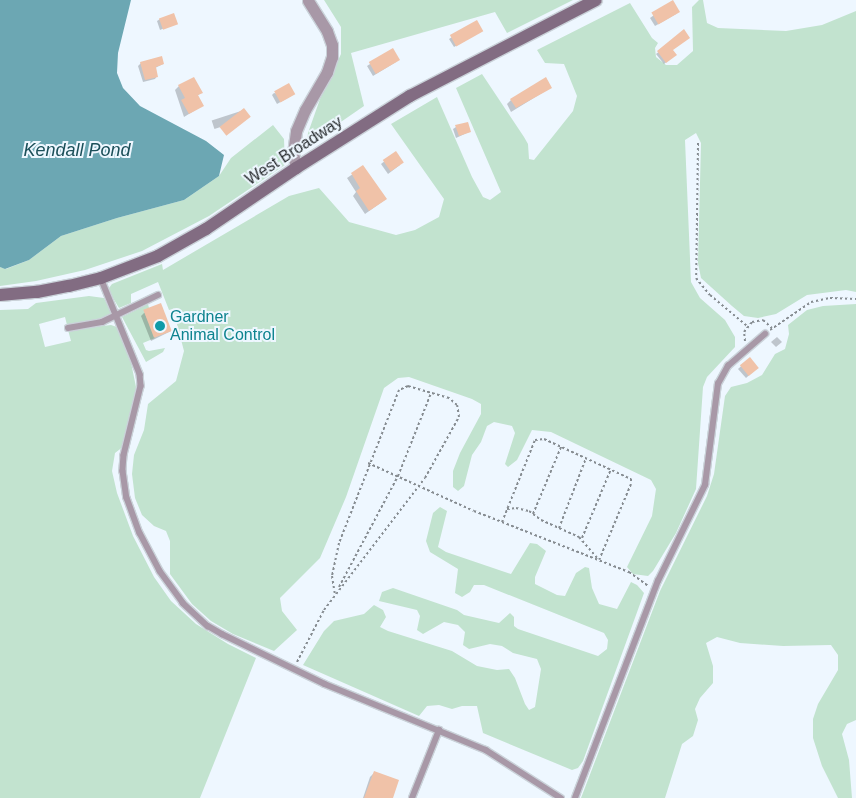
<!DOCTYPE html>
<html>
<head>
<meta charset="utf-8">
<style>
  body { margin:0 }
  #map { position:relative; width:856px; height:798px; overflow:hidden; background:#eef7ff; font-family:Arial,sans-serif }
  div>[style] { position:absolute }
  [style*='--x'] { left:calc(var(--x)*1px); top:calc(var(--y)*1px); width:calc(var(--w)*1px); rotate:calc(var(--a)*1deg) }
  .green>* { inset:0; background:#c2e3cf }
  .water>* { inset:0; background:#6ca7b3 }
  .shadow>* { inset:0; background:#0003; transform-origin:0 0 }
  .building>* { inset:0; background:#f0c2a8; transform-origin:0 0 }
  .path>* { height:2px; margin-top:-1px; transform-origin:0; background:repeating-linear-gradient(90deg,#868c91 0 2.5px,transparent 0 5px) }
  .roads { filter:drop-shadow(1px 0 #cad2d9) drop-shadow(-1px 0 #cad2d9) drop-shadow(0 1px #cad2d9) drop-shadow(0 -1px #cad2d9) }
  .service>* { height:5.5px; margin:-2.75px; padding:0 2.75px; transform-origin:2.75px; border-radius:2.75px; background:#a898a7 }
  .minor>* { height:11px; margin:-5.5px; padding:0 5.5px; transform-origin:5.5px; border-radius:5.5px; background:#a898a7 }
  .secondary>* { height:12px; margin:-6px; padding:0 6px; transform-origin:6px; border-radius:6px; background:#826c82 }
  .dots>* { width:14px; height:14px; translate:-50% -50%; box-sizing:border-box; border:2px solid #eef7ff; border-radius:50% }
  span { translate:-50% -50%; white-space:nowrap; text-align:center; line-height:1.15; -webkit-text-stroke:4px #eef7ff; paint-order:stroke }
  .street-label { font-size:16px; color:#272b2e }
  .culture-label { font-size:16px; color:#0d838f }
  .left { translate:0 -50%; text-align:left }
  .water-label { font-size:18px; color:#1c505a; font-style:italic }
</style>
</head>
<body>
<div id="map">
  <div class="green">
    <div style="clip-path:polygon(324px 0,573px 0,507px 33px,495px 12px,351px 53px,364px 106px,306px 146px,308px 133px,320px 99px,341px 54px,341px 27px)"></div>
    <div style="clip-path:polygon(699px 0,703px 0,707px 23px,718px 28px,786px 31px,822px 25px,856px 11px,856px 292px,846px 290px,807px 295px,776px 314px,758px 318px,744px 316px,732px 306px,701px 278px,698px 263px,701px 143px,696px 133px,685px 140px,691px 282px,700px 298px,725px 320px,735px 337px,735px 347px,707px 377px,703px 387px,696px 489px,676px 533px,653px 571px,648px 576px,633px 574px,627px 567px,652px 516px,656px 489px,651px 480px,551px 432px,532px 430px,517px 460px,508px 467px,505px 464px,515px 433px,512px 426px,494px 422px,487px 426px,481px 442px,472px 455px,464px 486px,458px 491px,453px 487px,453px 471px,460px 453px,481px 414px,481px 404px,472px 399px,409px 377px,398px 378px,384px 388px,346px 497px,320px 558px,280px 598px,282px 611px,297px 630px,274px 651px,233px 634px,211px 621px,192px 604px,170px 574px,170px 541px,166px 531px,154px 526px,142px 515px,135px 498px,132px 474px,134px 455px,144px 430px,148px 404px,176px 381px,184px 351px,173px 309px,169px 310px,158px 282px,131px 294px,131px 303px,119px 308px,110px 293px,109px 288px,112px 284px,162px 264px,163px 270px,289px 196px,319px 188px,349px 222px,396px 235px,415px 230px,439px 217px,444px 199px,391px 124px,437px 97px,472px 177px,483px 197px,490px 200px,501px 192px,456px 88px,482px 74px,524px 137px,528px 144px,529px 159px,534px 160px,573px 111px,577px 96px,564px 64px,545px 63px,537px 50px,630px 3px,652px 38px,658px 43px,655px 48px,656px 57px,666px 65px,677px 65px,693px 51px,692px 7px)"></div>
    <div style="clip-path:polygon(273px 125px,284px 139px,285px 165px,209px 216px,142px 251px,85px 270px,36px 281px,0 286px,0 267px,6px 269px,29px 260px,61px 236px,117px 218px,184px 200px,219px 176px,231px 158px)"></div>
    <div style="clip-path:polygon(89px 296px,104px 298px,111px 312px,109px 317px,67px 325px,65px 317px,39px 324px,45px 347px,71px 341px,68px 330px,111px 325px,117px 327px,129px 353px,136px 387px,124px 446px,115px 453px,112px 471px,117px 493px,133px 536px,154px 577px,171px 601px,196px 624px,228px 644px,256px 658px,200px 798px,0 798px,0 310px,28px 309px,36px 303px)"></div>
    <div style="clip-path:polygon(148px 304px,149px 308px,144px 311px,155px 338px,143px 343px,146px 350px,149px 351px,165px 348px,163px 352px,146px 362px,122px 317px)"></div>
    <div style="clip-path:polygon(856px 304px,856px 720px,847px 724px,842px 734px,849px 760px,852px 798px,838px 798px,822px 766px,813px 738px,813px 719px,818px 704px,838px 670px,838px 655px,831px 645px,783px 646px,740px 643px,717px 637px,706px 643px,713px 666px,713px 683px,700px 698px,695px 709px,698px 720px,693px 736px,682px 744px,665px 798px,581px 798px,660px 591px,707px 496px,714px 474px,725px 396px,731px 387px,747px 383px,762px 375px,775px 354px,785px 349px,789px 334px,788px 325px,807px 310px,823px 306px)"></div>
    <div style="clip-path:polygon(440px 507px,447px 511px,438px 547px,446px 552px,511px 574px,530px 543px,537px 544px,546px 551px,535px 577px,535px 584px,557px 595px,565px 596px,576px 573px,585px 567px,589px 568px,592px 588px,599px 604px,617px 609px,631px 582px,637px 585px,644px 593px,583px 761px,578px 768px,572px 770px,483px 733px,477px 706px,462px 706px,452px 709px,439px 705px,427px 706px,419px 716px,303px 665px,324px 631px,334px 621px,364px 614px,374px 605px,383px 610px,386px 617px,380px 627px,388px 631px,452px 651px,477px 666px,497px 670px,509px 669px,515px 678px,525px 704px,529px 710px,535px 707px,541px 669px,537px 659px,513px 653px,502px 646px,490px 644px,469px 649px,463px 645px,465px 632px,458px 625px,444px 622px,423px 634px,417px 630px,420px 616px,417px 610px,379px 601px,382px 592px,393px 588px,457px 610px,464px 615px,499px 623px,510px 613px,514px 617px,514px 626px,518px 629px,598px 656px,607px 649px,608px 640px,604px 633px,484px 585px,474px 585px,470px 592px,462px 597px,455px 593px,458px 569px,430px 552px,426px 541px,433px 513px)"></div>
  </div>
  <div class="water">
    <div style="clip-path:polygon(0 0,131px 0,118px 53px,117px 73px,123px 88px,140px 106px,206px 141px,224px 155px,219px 176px,184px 200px,117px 218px,61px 236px,29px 260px,5px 269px,0 267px)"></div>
  </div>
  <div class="shadow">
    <div style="clip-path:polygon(672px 2px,676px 14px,655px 26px,650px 18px)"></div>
    <div style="clip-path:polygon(160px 19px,176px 23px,160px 30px,157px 21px)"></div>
    <div style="clip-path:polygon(476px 22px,480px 32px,454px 47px,449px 39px)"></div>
    <div style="clip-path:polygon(677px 38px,672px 50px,674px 56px,664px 64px,656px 54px)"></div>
    <div style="clip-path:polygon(393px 49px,396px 62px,373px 76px,367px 66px)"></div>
    <div style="clip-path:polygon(141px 63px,163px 64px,155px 68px,157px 76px,155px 79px,143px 82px,138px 66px)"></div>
    <div style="clip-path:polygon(179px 86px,201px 93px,197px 96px,202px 106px,184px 117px,175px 90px)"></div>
    <div style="clip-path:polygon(550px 88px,511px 112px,507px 104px,511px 100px)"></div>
    <div style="clip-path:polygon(274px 93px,291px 96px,277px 104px,272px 95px)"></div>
    <div style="left:244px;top:110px;width:9px;height:34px;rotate:72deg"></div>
    <div style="clip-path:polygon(456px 127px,469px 132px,456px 138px,453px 129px)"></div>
    <div style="clip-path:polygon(395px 153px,400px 165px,388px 174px,381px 164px)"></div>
    <div style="clip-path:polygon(363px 167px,386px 199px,365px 214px,353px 196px,356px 192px,347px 178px)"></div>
    <div style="clip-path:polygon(145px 312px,171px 331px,151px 341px,141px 316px)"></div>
    <div style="clip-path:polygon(777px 337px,782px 342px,776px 347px,771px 342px)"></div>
    <div style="clip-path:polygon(749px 359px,754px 371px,746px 378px,738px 369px)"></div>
    <div style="clip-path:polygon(374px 773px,392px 798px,363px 798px,370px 777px)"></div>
  </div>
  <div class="building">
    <div style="left:673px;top:0;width:14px;height:25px;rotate:60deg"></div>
    <div style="left:174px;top:13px;width:12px;height:16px;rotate:70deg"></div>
    <div style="left:477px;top:20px;width:13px;height:31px;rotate:61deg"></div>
    <div style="clip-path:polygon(684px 29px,690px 38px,673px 50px,677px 55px,666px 63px,657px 51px)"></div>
    <div style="left:393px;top:48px;width:14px;height:28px;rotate:60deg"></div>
    <div style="clip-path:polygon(162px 56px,164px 64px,156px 67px,158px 77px,145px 80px,140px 62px)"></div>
    <div style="clip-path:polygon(194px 77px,203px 93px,198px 95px,204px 106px,189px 114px,181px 100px,185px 98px,178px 85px)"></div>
    <div style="clip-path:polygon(546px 77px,552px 88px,516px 108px,510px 99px)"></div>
    <div style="left:289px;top:83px;width:13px;height:17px;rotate:61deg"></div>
    <div style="left:244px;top:108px;width:11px;height:31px;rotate:52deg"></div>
    <div style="clip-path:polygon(468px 122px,471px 132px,459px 136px,455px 125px)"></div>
    <div style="left:396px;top:151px;width:14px;height:16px;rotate:56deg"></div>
    <div style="clip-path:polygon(363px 165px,387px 199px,369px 211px,356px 191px,360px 188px,351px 173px)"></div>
    <div style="left:161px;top:303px;width:30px;height:19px;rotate:69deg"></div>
    <div style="left:750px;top:357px;width:14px;height:13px;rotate:51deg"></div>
    <div style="clip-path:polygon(374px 771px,399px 780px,393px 798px,364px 798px)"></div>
  </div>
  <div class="path">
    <div style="--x:698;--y:143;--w:135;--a:90.8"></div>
    <div style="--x:696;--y:278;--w:22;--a:51"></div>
    <div style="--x:710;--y:295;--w:48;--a:40"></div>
    <div style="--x:770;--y:330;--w:50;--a:-34.3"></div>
    <div style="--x:811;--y:302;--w:19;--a:-12"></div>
    <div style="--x:830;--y:298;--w:26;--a:2"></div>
    <div style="--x:745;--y:341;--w:9;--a:-96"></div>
    <div style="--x:744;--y:332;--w:13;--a:-51"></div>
    <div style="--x:752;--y:322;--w:11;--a:-10"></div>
    <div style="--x:763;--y:320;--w:12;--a:42"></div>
    <div style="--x:368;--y:463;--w:116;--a:24.4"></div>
    <div style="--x:474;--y:511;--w:167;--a:21.5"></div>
    <div style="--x:629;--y:572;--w:24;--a:36"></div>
    <div style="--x:507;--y:509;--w:9;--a:-6"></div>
    <div style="--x:516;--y:508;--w:13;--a:13"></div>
    <div style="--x:529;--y:511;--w:15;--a:37"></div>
    <div style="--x:541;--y:520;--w:42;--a:24.1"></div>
    <div style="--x:579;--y:537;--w:30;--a:49"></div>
    <div style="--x:533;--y:514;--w:73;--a:-67.3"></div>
    <div style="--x:502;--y:522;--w:88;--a:-68.1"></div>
    <div style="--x:535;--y:440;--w:9;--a:-6"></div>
    <div style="--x:544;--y:439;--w:96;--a:24.7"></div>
    <div style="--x:631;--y:479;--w:5;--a:90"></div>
    <div style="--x:631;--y:484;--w:82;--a:112.8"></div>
    <div style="--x:559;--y:528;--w:75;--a:-68.9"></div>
    <div style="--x:582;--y:538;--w:75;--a:-67.2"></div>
    <div style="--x:339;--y:587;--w:126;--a:-62"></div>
    <div style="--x:398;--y:476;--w:89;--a:-68.3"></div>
    <div style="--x:297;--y:662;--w:59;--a:-62.6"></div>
    <div style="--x:324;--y:610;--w:166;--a:-52.6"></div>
    <div style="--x:425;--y:478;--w:70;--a:-60.9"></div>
    <div style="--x:459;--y:417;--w:12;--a:-99"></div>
    <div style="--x:457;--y:405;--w:11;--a:-139"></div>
    <div style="--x:449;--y:398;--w:43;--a:-163.7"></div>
    <div style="--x:408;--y:386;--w:10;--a:156"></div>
    <div style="--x:399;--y:390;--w:164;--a:111.4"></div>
    <div style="--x:339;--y:543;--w:34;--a:102"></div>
    <div style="--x:332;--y:576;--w:18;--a:81"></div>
  </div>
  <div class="roads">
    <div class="service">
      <div style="--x:101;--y:278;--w:104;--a:67.9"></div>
      <div style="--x:140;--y:374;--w:12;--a:85"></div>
      <div style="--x:141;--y:386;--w:71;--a:103.8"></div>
      <div style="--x:124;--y:455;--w:16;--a:94"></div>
      <div style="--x:123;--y:471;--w:27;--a:82"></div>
      <div style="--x:127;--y:498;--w:37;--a:70"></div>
      <div style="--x:140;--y:533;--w:43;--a:62.2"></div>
      <div style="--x:160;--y:571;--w:39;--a:54"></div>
      <div style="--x:183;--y:603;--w:34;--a:43"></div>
      <div style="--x:208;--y:626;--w:16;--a:30"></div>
      <div style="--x:222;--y:634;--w:114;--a:25.9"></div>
      <div style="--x:325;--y:684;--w:174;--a:22.3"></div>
      <div style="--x:486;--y:750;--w:89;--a:32.6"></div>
      <div style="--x:68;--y:328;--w:35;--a:-10"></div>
      <div style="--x:102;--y:322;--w:62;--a:-25.7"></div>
      <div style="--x:412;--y:798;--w:73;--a:-68.3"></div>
      <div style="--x:575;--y:798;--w:232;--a:-69.1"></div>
      <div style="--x:658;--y:581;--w:107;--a:-63.9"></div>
      <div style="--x:705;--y:485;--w:102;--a:-82.7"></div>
      <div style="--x:718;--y:384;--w:21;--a:-61"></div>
      <div style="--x:728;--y:366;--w:49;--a:-40.9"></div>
    </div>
    <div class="minor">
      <div style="--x:296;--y:168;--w:15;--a:-101"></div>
      <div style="--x:293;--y:153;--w:22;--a:-82"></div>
      <div style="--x:296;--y:131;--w:23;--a:-67"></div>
      <div style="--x:305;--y:110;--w:44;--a:-59.9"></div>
      <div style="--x:327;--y:72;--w:16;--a:-72"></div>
      <div style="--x:332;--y:57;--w:12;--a:-90"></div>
      <div style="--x:332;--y:45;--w:15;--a:-110"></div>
      <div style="--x:327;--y:31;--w:36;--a:-122"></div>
    </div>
    <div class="secondary">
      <div style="--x:0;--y:295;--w:37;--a:-5"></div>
      <div style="--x:37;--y:292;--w:33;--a:-11"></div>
      <div style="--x:69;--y:286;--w:33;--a:-14"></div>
      <div style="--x:101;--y:278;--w:61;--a:-21.1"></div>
      <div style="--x:158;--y:256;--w:55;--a:-29.4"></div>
      <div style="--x:206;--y:229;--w:109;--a:-34.1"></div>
      <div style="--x:296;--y:168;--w:135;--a:-32.3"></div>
      <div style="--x:410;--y:96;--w:209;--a:-27.3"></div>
    </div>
  </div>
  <div class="dots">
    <div style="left:160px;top:326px;background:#0f9aa8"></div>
  </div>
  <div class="street-label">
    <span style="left:294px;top:151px;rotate:-33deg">West Broadway</span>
  </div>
  <div class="culture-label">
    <span class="left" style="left:170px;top:326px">Gardner<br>Animal Control</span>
  </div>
  <div class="water-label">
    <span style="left:77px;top:150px">Kendall Pond</span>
  </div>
</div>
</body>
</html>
